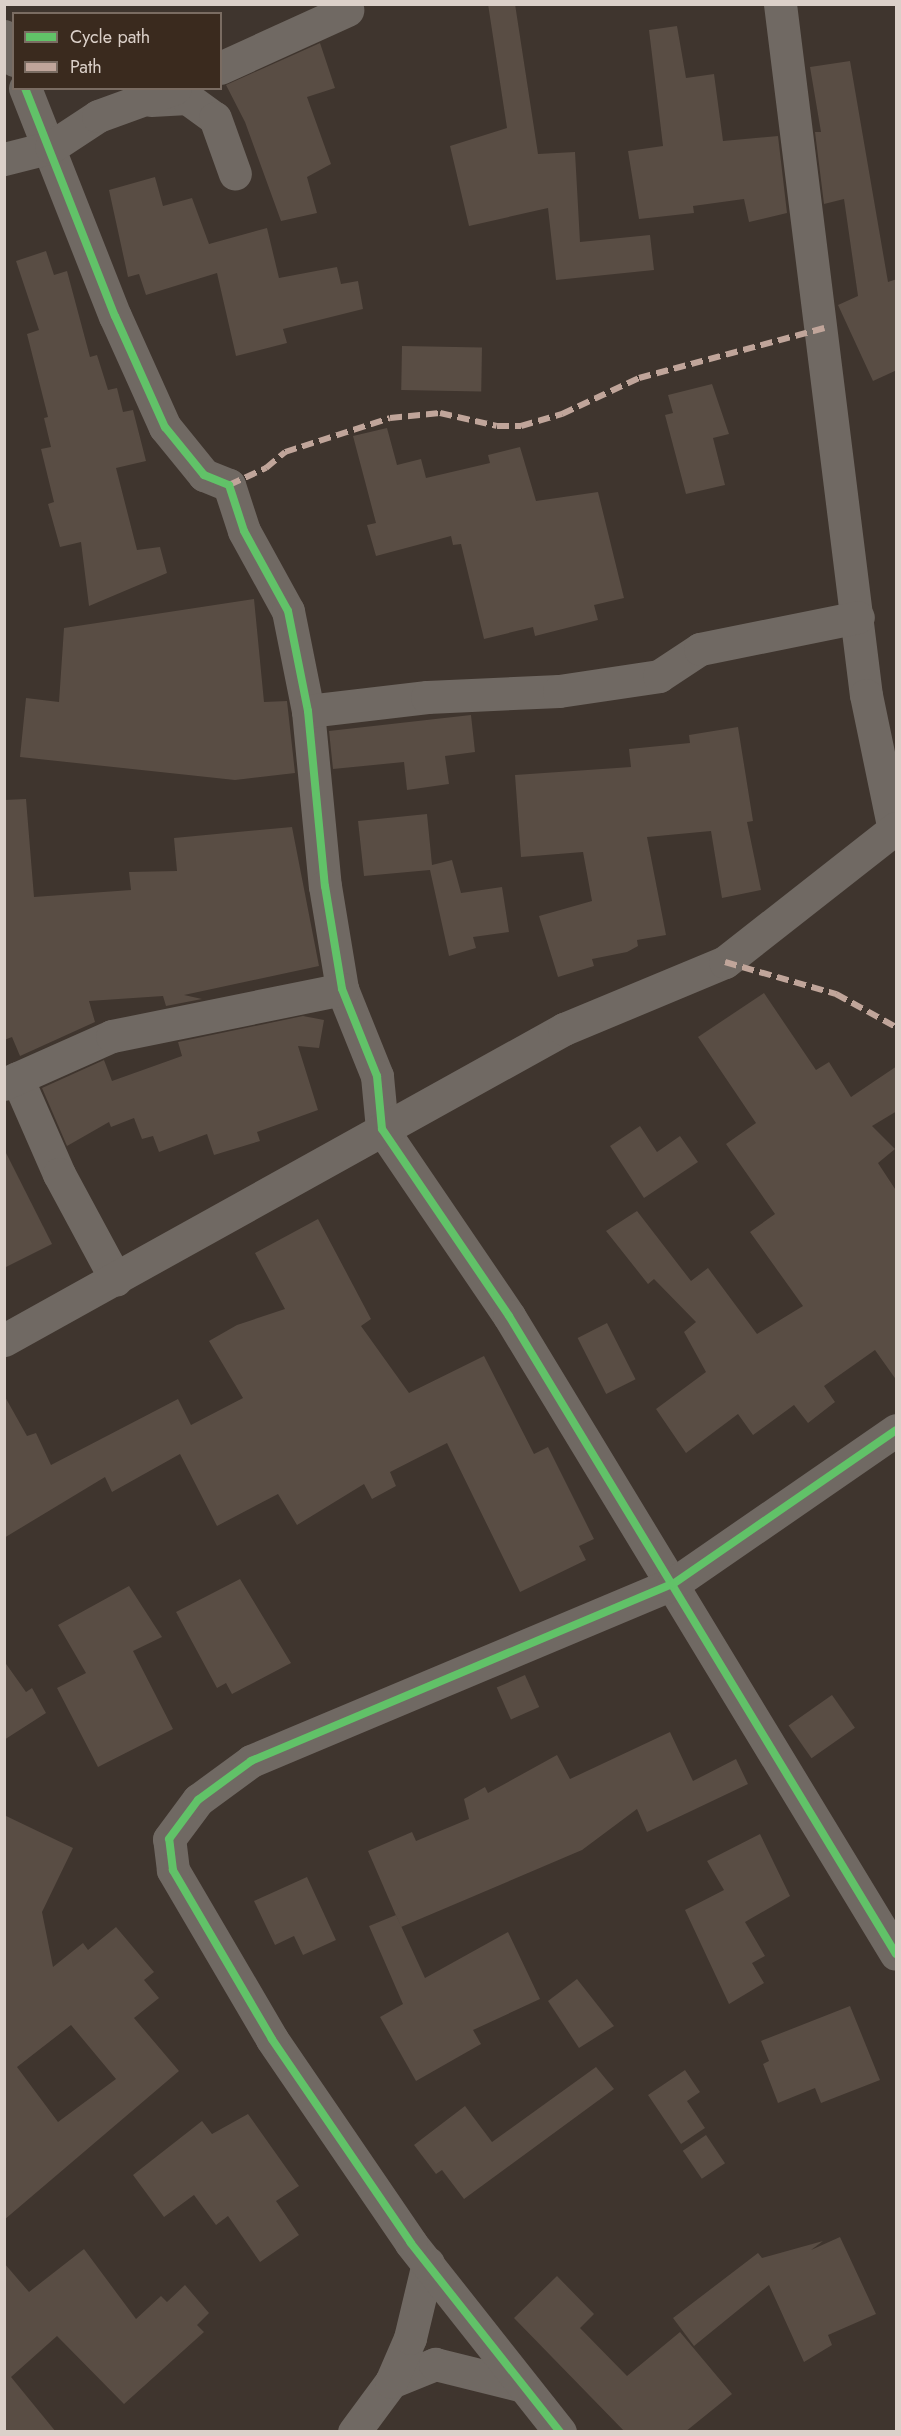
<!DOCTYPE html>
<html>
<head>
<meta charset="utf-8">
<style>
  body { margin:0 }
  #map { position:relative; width:901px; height:2436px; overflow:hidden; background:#3f352e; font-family:Jost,sans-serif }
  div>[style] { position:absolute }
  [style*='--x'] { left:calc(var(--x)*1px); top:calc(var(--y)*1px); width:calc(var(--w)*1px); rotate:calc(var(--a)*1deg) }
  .building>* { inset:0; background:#594d44; transform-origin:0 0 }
  .minor>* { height:33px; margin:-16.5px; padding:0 16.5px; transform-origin:16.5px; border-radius:16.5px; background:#706963 }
  .quiet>* { height:6px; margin-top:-3px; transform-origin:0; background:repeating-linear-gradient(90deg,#c0a59a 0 12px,transparent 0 18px) }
  .cycleway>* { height:8px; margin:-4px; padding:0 4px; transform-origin:4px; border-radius:4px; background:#61c268 }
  span { translate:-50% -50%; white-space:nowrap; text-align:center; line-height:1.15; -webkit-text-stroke:6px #3a2a1e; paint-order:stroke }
  .frame { position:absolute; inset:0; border:6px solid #dbd0c9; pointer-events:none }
  .legend { position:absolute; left:12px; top:12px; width:210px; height:78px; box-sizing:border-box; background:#3a2a1e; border:2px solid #7a6c62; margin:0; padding:8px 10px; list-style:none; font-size:18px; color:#dbd0c9 }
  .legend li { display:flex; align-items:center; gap:12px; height:30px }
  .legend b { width:30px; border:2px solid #7a6c62 }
</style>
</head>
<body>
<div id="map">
  <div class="building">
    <div style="clip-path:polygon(488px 4px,515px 4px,538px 154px,575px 152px,580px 242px,650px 235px,654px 270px,556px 280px,548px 208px,469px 226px,450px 146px,507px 128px)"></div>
    <div style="clip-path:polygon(677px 26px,686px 78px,714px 74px,723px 141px,778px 136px,787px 213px,749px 222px,744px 199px,693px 206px,694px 213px,639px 219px,628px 151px,663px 146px,649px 30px)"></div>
    <div style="clip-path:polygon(320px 43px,335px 88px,307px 97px,331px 164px,307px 177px,317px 213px,281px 221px,245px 122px,226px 85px)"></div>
    <div style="clip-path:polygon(850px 61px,888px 282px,897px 279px,897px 370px,873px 381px,838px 305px,858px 296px,844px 199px,824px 204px,815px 132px,821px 132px,810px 67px)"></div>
    <div style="clip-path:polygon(155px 177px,163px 206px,192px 198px,209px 244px,267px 228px,279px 278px,337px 267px,341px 284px,358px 281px,363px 309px,283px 329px,287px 343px,236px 356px,217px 273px,146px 295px,139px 274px,128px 277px,109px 190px)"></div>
    <div style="clip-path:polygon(46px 251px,54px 275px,67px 271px,90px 357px,97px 355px,108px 390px,117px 388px,123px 412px,133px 410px,146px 461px,116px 468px,137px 550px,160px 547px,167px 573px,89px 606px,81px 542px,60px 547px,48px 504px,54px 502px,41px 449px,51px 447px,44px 418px,48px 417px,27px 334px,39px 330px,16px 261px)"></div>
    <div style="left:402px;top:346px;width:80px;height:44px;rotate:1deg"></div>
    <div style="clip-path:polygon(712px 384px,729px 434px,713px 438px,725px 485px,686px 494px,665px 415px,673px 413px,668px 395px)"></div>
    <div style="clip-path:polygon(387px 428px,397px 465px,421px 459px,426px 478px,490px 463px,488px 455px,520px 447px,536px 501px,598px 492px,624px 598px,594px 605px,598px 620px,535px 636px,533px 627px,484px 639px,461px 544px,453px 545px,451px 536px,376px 556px,367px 525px,376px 523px,353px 436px)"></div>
    <div style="clip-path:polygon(254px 599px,264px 702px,287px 701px,295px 773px,235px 780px,20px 757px,26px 698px,59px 702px,64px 628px)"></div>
    <div style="clip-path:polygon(471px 715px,475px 752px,445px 756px,449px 784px,407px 790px,404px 762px,333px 769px,329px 731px)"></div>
    <div style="clip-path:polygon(738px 727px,753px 821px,747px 822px,761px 890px,722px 898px,711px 831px,647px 837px,666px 935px,637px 940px,638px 946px,627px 952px,592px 959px,594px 966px,558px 977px,539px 916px,592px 901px,583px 852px,521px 857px,515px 775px,631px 767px,629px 749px,690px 743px,689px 735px)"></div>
    <div style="clip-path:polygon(26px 799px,34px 897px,131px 890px,129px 872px,177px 871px,174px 838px,292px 827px,319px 966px,184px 995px,202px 999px,166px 1006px,163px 996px,89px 1001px,95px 1022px,20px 1056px,12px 1037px,4px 1040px,4px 800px)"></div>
    <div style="clip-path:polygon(427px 814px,432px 865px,452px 860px,461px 893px,502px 887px,509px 932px,473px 937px,476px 948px,449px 956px,430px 870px,364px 876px,358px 821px)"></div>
    <div style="clip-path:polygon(764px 993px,816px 1070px,829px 1062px,851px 1097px,897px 1066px,897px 1111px,872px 1126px,895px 1149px,878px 1163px,897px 1192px,897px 1381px,875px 1350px,824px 1386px,835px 1402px,808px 1423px,794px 1405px,753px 1435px,738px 1414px,686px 1453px,656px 1409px,706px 1372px,684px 1332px,696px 1322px,654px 1279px,648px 1284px,606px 1231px,637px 1211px,691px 1281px,708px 1268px,757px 1334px,803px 1306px,750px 1232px,775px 1214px,726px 1144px,756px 1123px,698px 1037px)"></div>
    <div style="clip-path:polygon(303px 1016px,324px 1020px,319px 1048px,298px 1046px,318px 1110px,257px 1132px,260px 1141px,214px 1155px,207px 1134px,159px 1152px,153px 1136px,142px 1139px,134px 1118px,111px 1127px,109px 1122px,67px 1146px,42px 1088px,104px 1060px,112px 1081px,182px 1056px,178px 1042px)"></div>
    <div style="clip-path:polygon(640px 1126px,657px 1152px,680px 1136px,698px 1162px,644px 1198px,610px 1146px)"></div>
    <div style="clip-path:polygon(4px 1149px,52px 1244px,4px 1268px)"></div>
    <div style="clip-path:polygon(318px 1219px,371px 1319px,361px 1326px,409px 1393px,484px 1356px,534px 1454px,548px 1447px,594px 1539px,579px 1546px,586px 1560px,520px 1592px,447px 1443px,390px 1472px,396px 1486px,372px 1499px,364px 1484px,297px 1525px,278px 1494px,217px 1526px,180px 1454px,112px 1492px,105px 1477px,4px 1538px,4px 1395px,27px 1436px,36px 1433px,51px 1465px,178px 1399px,191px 1425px,243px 1398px,209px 1341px,237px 1325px,285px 1309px,255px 1253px)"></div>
    <div style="left:607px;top:1323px;width:63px;height:33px;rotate:63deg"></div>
    <div style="clip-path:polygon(240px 1579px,291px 1663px,232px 1694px,226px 1683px,217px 1688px,176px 1612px)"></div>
    <div style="clip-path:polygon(129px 1586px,162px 1637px,133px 1651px,173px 1729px,98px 1767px,57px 1688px,86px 1673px,58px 1625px)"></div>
    <div style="clip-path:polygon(4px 1661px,26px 1692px,32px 1688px,46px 1713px,4px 1740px)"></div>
    <div style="left:525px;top:1675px;width:35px;height:31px;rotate:66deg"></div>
    <div style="left:832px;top:1695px;width:40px;height:53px;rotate:55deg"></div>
    <div style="clip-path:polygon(670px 1732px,693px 1781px,736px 1759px,748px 1784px,647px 1832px,637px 1809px,582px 1850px,401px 1927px,368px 1851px,412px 1832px,416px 1841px,469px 1819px,464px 1799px,485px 1787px,488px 1793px,557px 1755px,570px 1779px)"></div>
    <div style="clip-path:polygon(evenodd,4px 1815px,73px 1848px,42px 1912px,53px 1967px,83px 1943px,88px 1950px,116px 1927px,154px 1972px,144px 1980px,159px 1998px,134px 2018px,179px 2071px,4px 2220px,4px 1815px,71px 2025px,116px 2079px,58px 2122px,17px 2067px,71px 2025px)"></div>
    <div style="clip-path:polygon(760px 1834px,790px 1896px,745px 1922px,765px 1956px,752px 1963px,764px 1983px,729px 2004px,685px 1910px,724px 1890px,707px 1861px)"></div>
    <div style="clip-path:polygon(307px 1877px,336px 1940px,303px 1955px,294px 1936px,275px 1945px,254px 1901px)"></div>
    <div style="clip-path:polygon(396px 1915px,425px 1978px,508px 1932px,540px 1999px,473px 2030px,481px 2044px,416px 2081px,380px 2017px,403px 2004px,369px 1926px)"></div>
    <div style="clip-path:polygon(577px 1979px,614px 2026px,579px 2048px,548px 2001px)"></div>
    <div style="clip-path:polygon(850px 2006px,880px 2080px,821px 2103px,815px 2088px,778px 2103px,763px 2064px,769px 2061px,761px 2041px)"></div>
    <div style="clip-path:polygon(596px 2067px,614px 2089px,464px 2199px,442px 2170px,436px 2174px,414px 2145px,465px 2106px,492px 2142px)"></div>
    <div style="clip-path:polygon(685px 2070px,700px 2092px,687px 2101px,705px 2128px,681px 2144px,648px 2095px)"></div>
    <div style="clip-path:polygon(248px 2114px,299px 2186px,276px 2201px,299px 2235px,260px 2262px,228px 2216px,216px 2225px,194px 2195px,164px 2217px,133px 2175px,202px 2121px,212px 2134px)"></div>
    <div style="left:706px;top:2135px;width:34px;height:28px;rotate:56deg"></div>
    <div style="clip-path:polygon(840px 2237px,876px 2314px,828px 2335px,832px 2345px,804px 2362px,769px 2285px,694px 2346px,673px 2318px,758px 2253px,762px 2258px,823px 2241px,811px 2250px)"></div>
    <div style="clip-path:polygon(84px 2249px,136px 2319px,161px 2296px,167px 2302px,185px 2285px,209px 2313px,197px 2325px,204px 2332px,124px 2404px,57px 2336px,11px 2377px,56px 2432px,4px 2432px,4px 2263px,29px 2292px)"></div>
    <div style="clip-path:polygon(557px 2276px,594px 2314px,580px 2328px,627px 2376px,680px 2332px,732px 2394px,685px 2432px,625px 2432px,514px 2318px)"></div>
  </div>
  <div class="minor">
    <div style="--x:780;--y:4;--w:696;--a:82.91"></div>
    <div style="--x:866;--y:695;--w:138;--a:78.3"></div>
    <div style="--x:4;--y:36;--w:26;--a:67"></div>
    <div style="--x:220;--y:68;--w:140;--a:-24.5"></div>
    <div style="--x:25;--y:88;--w:245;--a:68.5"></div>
    <div style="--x:115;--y:316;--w:122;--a:65.8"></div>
    <div style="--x:165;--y:427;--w:62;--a:50.9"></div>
    <div style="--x:204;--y:475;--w:27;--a:22"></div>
    <div style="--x:229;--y:485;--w:48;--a:71.9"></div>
    <div style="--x:244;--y:531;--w:91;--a:61.2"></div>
    <div style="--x:288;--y:611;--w:102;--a:78.7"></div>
    <div style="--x:308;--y:711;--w:176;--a:84.5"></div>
    <div style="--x:325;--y:886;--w:104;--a:80.6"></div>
    <div style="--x:342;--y:989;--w:94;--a:68.1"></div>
    <div style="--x:377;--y:1076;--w:53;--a:84.6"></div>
    <div style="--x:382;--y:1129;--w:226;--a:55.8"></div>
    <div style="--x:509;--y:1316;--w:746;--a:58.76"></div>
    <div style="--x:151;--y:100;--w:36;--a:-3"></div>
    <div style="--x:187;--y:98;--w:34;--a:36"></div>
    <div style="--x:215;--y:118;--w:59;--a:70.3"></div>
    <div style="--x:4;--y:159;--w:49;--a:-14.3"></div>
    <div style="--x:51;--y:147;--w:56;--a:-33.4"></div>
    <div style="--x:98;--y:116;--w:82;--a:-20"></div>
    <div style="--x:308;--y:711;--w:120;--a:-6.7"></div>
    <div style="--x:427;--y:697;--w:132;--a:-2.6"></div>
    <div style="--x:559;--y:691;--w:101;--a:-8.5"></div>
    <div style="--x:659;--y:676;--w:49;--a:-33.4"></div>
    <div style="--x:700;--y:649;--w:161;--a:-11.4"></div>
    <div style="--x:17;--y:1078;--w:105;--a:66.4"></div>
    <div style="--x:59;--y:1174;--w:120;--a:61.7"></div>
    <div style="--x:4;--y:1084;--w:118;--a:-24"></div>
    <div style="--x:112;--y:1036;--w:235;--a:-11.5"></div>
    <div style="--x:4;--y:1340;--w:641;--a:-29.05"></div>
    <div style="--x:564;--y:1029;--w:174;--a:-22.6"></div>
    <div style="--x:725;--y:962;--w:217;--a:-38.1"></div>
    <div style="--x:391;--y:2382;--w:48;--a:-22.2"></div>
    <div style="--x:435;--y:2364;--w:87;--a:14"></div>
    <div style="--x:354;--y:2432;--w:62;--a:-53.5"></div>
    <div style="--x:391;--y:2382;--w:48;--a:-66.6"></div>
    <div style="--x:410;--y:2338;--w:77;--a:-76.5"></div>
    <div style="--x:560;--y:2432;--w:241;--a:-128.3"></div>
    <div style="--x:411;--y:2243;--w:247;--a:-124.3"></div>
    <div style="--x:272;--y:2039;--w:196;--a:-120.4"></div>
    <div style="--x:173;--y:1870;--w:31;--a:-97"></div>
    <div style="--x:169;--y:1839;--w:49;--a:-53.4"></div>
    <div style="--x:198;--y:1800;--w:66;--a:-36.3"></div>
    <div style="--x:251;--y:1761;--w:458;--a:-22.8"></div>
    <div style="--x:673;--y:1584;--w:271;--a:-34.6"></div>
  </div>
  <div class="quiet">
    <div style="--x:229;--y:485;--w:41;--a:-24.7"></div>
    <div style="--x:266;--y:468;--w:25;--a:-40"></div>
    <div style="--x:285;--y:452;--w:110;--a:-17.9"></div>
    <div style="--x:390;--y:418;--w:50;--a:-5.7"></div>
    <div style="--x:440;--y:413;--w:58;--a:12.8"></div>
    <div style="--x:497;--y:426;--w:24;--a:0"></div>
    <div style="--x:521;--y:426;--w:43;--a:-16.3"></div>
    <div style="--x:562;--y:414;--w:85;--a:-25.1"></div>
    <div style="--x:639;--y:378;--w:192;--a:-15.1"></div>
    <div style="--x:725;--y:962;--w:116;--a:16.1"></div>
    <div style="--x:836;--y:994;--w:68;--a:28.8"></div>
  </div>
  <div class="cycleway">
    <div style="--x:25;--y:88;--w:245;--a:68.5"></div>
    <div style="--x:115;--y:316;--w:122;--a:65.8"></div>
    <div style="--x:165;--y:427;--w:62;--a:50.9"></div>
    <div style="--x:204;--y:475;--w:27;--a:22"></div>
    <div style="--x:229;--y:485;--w:48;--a:71.9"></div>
    <div style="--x:244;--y:531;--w:91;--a:61.2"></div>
    <div style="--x:288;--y:611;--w:102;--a:78.7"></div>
    <div style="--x:308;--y:711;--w:176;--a:84.5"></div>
    <div style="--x:325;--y:886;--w:104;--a:80.6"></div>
    <div style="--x:342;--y:989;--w:94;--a:68.1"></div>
    <div style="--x:377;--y:1076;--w:53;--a:84.6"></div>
    <div style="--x:382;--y:1129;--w:226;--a:55.8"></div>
    <div style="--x:509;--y:1316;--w:746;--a:58.76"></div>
    <div style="--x:560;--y:2432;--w:241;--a:-128.3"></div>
    <div style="--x:411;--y:2243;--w:247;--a:-124.3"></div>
    <div style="--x:272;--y:2039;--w:196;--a:-120.4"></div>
    <div style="--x:173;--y:1870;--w:31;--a:-97"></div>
    <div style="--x:169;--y:1839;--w:49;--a:-53.4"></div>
    <div style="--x:198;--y:1800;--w:66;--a:-36.3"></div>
    <div style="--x:251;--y:1761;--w:458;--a:-22.8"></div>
    <div style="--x:673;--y:1584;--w:271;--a:-34.6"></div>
  </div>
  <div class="frame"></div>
  <ul class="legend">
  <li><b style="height:8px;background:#61c268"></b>Cycle path</li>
  <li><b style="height:8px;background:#c0a59a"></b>Path</li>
  </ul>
</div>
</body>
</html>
